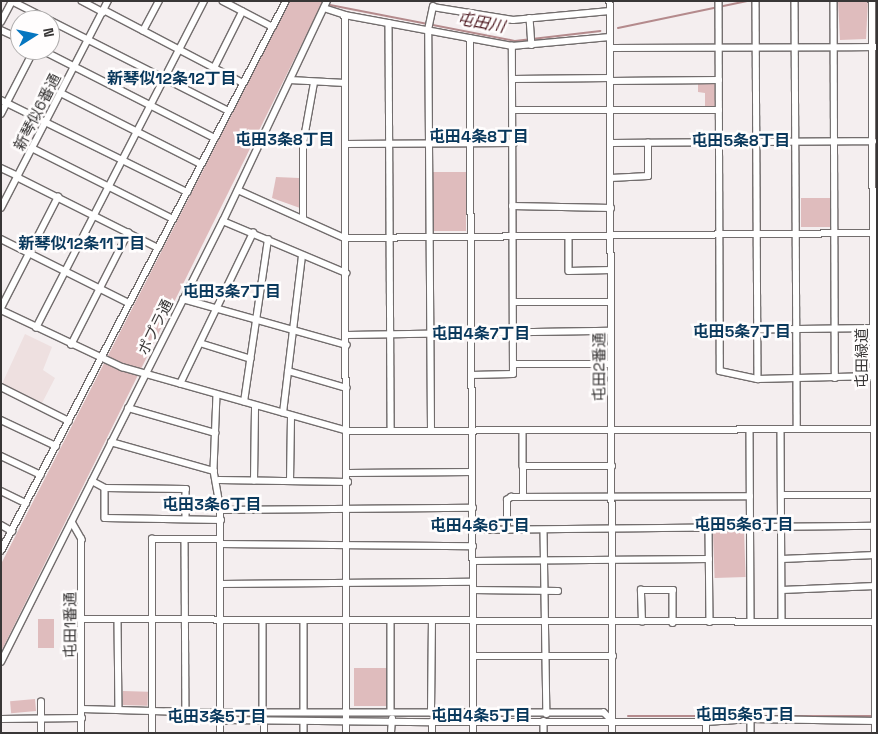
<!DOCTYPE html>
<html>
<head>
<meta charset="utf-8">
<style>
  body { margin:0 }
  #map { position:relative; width:878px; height:734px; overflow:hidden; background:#f4eeef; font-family:"Space Grotesk","Noto Sans JP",sans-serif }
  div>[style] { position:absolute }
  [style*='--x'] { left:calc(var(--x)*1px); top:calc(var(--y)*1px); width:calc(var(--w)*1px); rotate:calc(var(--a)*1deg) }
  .built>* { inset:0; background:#eee0e0 }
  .green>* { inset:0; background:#dfbcbd; transform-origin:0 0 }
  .stream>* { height:2px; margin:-1px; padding:0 1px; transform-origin:1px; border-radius:1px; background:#b48a8c }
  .roads { filter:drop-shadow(1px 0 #726d6d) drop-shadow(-1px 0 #726d6d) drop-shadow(0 1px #726d6d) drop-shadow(0 -1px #726d6d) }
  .minor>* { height:5.5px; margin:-2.75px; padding:0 2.75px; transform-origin:2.75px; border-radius:2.75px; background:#fff }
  span { translate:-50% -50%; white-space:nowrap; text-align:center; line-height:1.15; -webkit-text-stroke:5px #fffdfd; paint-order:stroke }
  .street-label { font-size:15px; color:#383636 }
  .water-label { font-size:16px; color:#4c171e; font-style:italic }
  .neighbourhood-label { font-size:16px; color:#09385c; font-weight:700 }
  .frame { position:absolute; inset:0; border:2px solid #383636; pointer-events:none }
  .north { position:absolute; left:10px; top:10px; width:50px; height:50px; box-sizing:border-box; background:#fffdfd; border:1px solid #afadad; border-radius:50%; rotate:80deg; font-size:14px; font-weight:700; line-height:20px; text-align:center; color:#383636 }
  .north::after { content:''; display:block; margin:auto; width:18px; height:22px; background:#0676c0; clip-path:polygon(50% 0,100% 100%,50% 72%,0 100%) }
</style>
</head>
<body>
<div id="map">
  <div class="built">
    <div style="clip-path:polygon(25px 334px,52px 347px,43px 370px,55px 378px,41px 405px,1px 386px)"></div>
  </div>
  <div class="green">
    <div style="clip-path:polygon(290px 1px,323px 1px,1px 652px,1px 564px)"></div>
    <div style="clip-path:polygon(838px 1px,868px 1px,866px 39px,840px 40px)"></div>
    <div style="clip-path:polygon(698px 82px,719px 83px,718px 108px,705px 108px,705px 93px,698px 92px)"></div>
    <div style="left:433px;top:172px;width:33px;height:59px"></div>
    <div style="clip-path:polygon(276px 177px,299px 178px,300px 208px,272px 198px)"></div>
    <div style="left:832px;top:198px;width:29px;height:31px;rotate:90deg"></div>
    <div style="left:744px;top:531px;width:46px;height:31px;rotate:88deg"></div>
    <div style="left:54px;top:619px;width:29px;height:16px;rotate:90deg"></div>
    <div style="left:388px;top:668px;width:38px;height:34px;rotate:90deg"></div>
    <div style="left:123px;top:691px;width:25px;height:14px;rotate:2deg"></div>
    <div style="left:35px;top:699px;width:12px;height:25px;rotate:85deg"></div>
  </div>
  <div class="stream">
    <div style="--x:330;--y:5;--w:188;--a:11"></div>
    <div style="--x:515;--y:41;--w:86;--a:-6.7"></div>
    <div style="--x:618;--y:28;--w:132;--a:-11.8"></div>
    <div style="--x:628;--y:716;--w:246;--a:0"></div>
  </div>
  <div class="roads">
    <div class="minor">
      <div style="--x:12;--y:1;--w:243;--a:26.9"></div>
      <div style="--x:82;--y:1;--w:24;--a:28"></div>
      <div style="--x:223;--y:1;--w:56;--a:27.5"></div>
      <div style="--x:610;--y:1;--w:732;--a:89.77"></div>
      <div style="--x:719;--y:1;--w:370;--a:89.8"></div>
      <div style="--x:720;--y:371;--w:39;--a:12"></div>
      <div style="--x:758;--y:379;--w:116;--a:-1.5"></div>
      <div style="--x:756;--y:1;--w:378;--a:89.7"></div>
      <div style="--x:795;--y:1;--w:428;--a:89.7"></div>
      <div style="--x:834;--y:1;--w:377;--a:89.8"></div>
      <div style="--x:872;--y:1;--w:732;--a:89.69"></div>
      <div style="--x:324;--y:8;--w:22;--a:18"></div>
      <div style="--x:345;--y:15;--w:170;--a:10.5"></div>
      <div style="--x:512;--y:46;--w:98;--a:-5.2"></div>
      <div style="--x:104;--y:10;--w:157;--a:27.7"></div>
      <div style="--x:345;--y:15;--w:718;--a:89.84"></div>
      <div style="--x:530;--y:18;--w:27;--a:86"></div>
      <div style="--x:1;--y:22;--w:24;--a:-62"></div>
      <div style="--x:389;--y:23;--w:408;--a:89.7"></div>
      <div style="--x:1;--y:30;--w:21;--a:25"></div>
      <div style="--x:143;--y:31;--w:34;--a:-62"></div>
      <div style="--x:470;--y:38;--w:695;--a:89.67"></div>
      <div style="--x:610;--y:48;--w:267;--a:-0.2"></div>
      <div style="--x:42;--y:50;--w:194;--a:27"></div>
      <div style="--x:214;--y:68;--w:63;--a:-63.4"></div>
      <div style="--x:513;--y:79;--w:97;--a:-0.6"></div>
      <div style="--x:290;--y:80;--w:55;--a:3.1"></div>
      <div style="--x:610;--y:81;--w:109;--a:-0.5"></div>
      <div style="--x:61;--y:93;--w:157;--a:26.9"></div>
      <div style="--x:1;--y:100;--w:208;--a:26.3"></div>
      <div style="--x:513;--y:110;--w:206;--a:0"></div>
      <div style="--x:1;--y:114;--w:72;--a:-62.7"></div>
      <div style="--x:611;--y:143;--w:262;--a:-0.4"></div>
      <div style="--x:345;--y:144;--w:169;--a:-0.3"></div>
      <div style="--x:32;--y:148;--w:158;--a:26.7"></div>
      <div style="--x:1;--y:168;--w:19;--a:25"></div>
      <div style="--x:17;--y:177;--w:158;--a:26.7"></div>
      <div style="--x:611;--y:178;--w:37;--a:-3"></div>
      <div style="--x:648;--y:176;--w:33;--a:-90"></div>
      <div style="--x:238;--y:190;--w:117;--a:24.2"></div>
      <div style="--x:345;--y:238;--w:528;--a:-0.54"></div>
      <div style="--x:512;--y:206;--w:99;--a:1.2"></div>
      <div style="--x:1;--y:208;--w:233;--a:-62.7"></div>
      <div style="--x:303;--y:218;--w:74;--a:-90"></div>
      <div style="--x:303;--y:144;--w:62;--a:-79.8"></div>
      <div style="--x:223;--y:221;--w:134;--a:22.9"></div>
      <div style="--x:569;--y:237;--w:34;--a:90"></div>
      <div style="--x:569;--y:271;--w:42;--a:-1.4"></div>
      <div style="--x:1;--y:239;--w:143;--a:26.6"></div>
      <div style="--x:183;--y:299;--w:170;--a:15.7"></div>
      <div style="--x:513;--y:302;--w:98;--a:0"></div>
      <div style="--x:1;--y:308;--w:125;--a:-62.8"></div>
      <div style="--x:1;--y:310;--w:134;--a:25.2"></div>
      <div style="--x:122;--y:367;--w:235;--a:15.8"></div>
      <div style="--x:348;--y:431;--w:529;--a:-0.22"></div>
      <div style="--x:36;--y:328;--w:368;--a:-62.8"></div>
      <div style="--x:720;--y:330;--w:154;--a:-0.7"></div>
      <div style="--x:347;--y:335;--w:264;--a:-0.9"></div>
      <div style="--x:200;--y:343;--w:53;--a:17.4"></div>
      <div style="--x:71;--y:345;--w:126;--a:-63"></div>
      <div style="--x:513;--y:364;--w:98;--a:0"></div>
      <div style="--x:288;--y:371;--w:61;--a:16.1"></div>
      <div style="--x:471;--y:375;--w:42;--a:-1.4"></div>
      <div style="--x:513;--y:374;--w:328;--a:-90.2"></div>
      <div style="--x:180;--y:384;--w:168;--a:-64.2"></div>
      <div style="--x:1;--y:387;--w:76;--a:26.6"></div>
      <div style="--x:217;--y:395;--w:76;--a:92.3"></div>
      <div style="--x:214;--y:471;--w:40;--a:80"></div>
      <div style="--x:221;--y:510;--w:223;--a:90"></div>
      <div style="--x:244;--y:402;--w:164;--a:-81.6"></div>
      <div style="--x:128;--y:408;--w:91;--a:16"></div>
      <div style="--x:283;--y:413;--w:158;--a:-83.1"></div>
      <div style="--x:1;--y:420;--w:61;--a:25.3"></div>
      <div style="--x:750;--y:429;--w:193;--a:89.7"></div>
      <div style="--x:781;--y:429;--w:192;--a:89.7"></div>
      <div style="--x:431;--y:430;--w:400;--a:-90.4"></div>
      <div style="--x:428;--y:30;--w:24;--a:-78"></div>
      <div style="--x:433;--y:7;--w:81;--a:9.2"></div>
      <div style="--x:513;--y:20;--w:97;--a:-5.3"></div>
      <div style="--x:523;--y:430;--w:36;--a:90"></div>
      <div style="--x:523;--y:466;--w:89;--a:0"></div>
      <div style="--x:111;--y:442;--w:107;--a:15.7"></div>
      <div style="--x:1;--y:456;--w:44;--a:25.4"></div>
      <div style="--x:348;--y:473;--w:124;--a:-0.5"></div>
      <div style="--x:219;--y:480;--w:129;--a:0.9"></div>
      <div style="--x:92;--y:481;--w:15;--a:28"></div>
      <div style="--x:105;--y:488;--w:81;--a:0.7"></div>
      <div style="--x:186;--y:489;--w:30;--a:90"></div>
      <div style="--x:254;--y:481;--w:75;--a:-89.2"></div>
      <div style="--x:290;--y:481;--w:65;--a:-89.1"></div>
      <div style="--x:105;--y:488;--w:30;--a:90"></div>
      <div style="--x:105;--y:518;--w:116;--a:1"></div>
      <div style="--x:1;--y:491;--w:28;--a:26"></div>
      <div style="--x:782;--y:495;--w:93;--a:0"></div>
      <div style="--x:523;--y:497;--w:31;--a:-90"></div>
      <div style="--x:221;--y:510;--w:252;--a:-0.5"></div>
      <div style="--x:72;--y:522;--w:20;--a:60"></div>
      <div style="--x:82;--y:539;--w:194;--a:90"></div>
      <div style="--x:1;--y:525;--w:13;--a:29"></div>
      <div style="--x:709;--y:528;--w:94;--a:89.4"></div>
      <div style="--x:473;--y:530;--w:402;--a:-0.6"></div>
      <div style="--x:507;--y:530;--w:30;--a:-90"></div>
      <div style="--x:507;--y:500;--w:5;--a:-37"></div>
      <div style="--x:511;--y:497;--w:239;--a:-0.2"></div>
      <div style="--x:544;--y:531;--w:183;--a:89.1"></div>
      <div style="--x:185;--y:539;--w:170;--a:89.7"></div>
      <div style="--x:220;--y:544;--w:253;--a:0.5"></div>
      <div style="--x:1;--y:551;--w:619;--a:-62.61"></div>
      <div style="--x:782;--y:559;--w:93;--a:-2.5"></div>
      <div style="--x:473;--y:561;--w:236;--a:-0.5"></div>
      <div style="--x:221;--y:584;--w:252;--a:-0.5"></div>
      <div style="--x:473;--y:590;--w:85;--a:0.7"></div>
      <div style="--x:782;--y:590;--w:93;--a:-2.5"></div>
      <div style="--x:82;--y:619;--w:795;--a:0.22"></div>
      <div style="--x:118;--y:620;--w:89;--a:89.4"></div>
      <div style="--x:263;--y:622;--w:88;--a:90"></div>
      <div style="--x:304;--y:622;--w:90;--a:90"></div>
      <div style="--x:391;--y:622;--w:88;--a:90"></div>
      <div style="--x:642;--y:622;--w:32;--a:-92"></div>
      <div style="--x:641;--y:590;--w:32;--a:0"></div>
      <div style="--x:673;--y:590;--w:33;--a:90"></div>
      <div style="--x:473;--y:656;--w:140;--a:0"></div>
      <div style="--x:1;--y:662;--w:494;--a:-63.3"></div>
      <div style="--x:223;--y:221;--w:243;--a:-64.7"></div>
      <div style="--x:82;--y:709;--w:139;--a:1.6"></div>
      <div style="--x:431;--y:713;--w:91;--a:-89.4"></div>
      <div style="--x:1;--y:719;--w:81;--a:-0.7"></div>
      <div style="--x:751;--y:719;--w:14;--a:90"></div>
      <div style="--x:304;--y:721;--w:12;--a:90"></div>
      <div style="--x:544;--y:721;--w:12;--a:90"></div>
      <div style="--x:613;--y:722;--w:13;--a:-135"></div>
      <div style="--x:604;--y:713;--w:383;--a:180"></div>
      <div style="--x:221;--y:713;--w:9;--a:54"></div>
      <div style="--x:226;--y:720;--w:206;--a:0.6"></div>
      <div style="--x:432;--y:722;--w:274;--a:0"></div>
      <div style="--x:706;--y:722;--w:45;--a:-3.8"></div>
      <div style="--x:751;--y:719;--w:125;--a:0.9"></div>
      <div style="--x:41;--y:733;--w:31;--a:-90"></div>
      <div style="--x:152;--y:733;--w:194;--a:-90"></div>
      <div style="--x:152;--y:539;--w:68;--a:0"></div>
      <div style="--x:264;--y:733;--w:14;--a:-90"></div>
      <div style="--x:391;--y:733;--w:14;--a:-86"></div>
      <div style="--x:432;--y:733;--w:11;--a:-90"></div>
      <div style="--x:706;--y:733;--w:11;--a:-90"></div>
    </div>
  </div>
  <div class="street-label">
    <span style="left:37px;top:112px;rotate:-63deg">新琴似6番通</span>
    <span style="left:155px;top:327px;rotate:-64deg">ポプラ通</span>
    <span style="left:862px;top:358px;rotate:-90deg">屯田緑道</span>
    <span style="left:599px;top:367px;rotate:-90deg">屯田2番通</span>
    <span style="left:70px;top:625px;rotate:-90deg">屯田1番通</span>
  </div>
  <div class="water-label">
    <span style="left:481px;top:23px;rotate:11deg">屯田川</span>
  </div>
  <div class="neighbourhood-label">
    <span style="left:172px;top:79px">新琴似12条12丁目</span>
    <span style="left:479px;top:137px">屯田4条8丁目</span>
    <span style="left:285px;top:140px">屯田3条8丁目</span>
    <span style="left:741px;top:141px">屯田5条8丁目</span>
    <span style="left:82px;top:244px">新琴似12条11丁目</span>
    <span style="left:232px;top:292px">屯田3条7丁目</span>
    <span style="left:742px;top:332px">屯田5条7丁目</span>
    <span style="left:481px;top:334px">屯田4条7丁目</span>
    <span style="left:212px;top:505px">屯田3条6丁目</span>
    <span style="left:744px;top:525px">屯田5条6丁目</span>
    <span style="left:480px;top:526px">屯田4条6丁目</span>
    <span style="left:745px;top:715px">屯田5条5丁目</span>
    <span style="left:481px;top:716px">屯田4条5丁目</span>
    <span style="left:217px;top:717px">屯田3条5丁目</span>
  </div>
  <div class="frame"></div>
  <div class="north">N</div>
</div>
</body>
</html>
